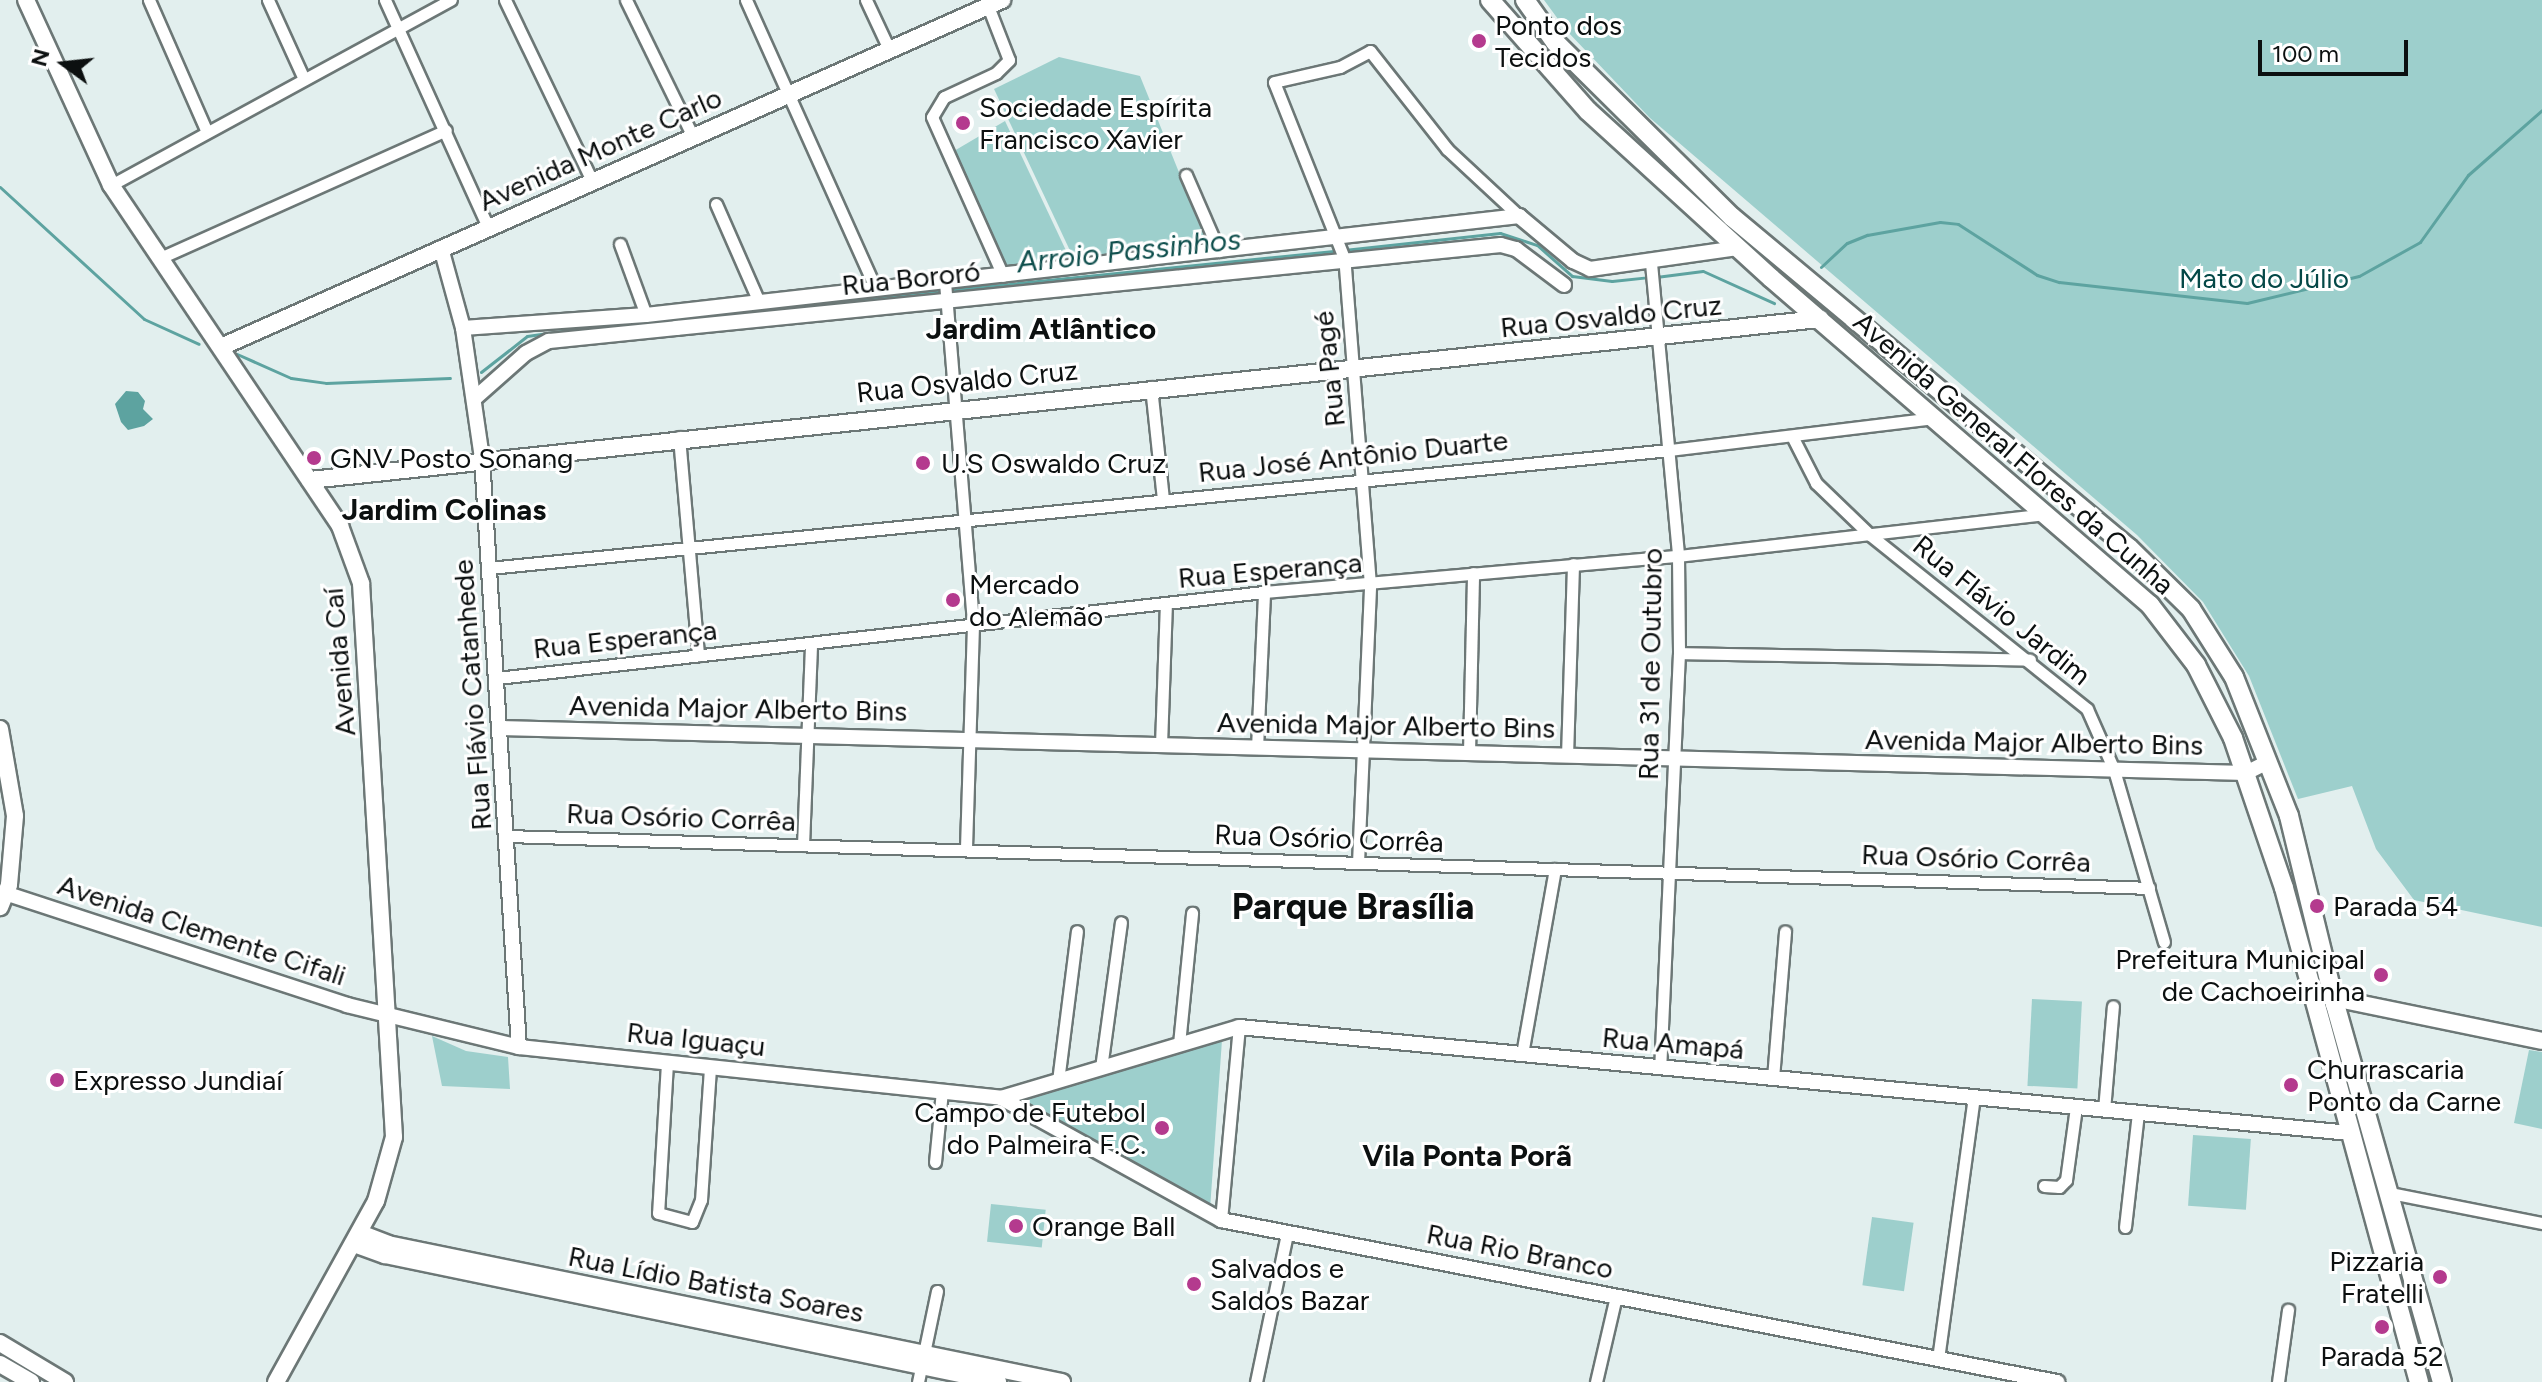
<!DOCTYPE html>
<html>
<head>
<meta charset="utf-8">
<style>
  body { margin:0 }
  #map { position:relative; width:2542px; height:1382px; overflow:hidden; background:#e2efee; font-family:Figtree,sans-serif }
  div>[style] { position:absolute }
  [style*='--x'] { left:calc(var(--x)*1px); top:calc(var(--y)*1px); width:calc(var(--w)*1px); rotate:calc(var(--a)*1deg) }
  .green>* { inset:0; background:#9dcfcc; transform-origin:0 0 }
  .water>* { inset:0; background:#5da3a0 }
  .stream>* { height:3px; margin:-1.5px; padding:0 1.5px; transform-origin:1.5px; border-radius:1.5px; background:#5da3a0 }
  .roads { filter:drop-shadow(2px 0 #6c7776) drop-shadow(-2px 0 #6c7776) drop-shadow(0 2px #6c7776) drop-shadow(0 -2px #6c7776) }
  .minor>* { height:11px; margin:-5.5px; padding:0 5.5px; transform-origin:5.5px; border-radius:5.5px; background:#fff }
  .tertiary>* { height:14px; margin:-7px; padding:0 7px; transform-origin:7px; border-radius:7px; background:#fff }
  .secondary>* { height:16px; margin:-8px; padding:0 8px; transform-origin:8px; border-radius:8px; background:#fff }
  .primary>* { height:18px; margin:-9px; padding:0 9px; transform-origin:9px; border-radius:9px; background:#fff }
  .dots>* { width:22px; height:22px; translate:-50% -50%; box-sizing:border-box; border:4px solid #fff; border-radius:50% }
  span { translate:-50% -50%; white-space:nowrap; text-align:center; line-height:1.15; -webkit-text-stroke:6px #fff; paint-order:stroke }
  .poi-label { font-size:28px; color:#0c1010 }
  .left { translate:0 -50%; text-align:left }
  .right { translate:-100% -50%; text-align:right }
  .street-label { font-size:28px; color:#0c1010 }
  .park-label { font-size:28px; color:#044847 }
  .water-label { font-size:30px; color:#0f4f4d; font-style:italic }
  .neighbourhood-label { font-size:30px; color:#0c1010; font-weight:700 }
  .district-label { font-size:36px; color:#0c1010; font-weight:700 }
  .north { position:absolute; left:24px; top:24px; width:80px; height:80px; -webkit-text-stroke:6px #fff; paint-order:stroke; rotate:285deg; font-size:22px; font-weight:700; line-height:32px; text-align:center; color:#0c1010 }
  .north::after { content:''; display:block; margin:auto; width:28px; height:36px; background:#0c1010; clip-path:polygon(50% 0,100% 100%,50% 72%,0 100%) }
  .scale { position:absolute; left:2258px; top:40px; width:150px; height:36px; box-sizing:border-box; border:4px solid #0c1010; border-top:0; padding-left:10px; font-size:24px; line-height:28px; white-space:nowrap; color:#0c1010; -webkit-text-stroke:6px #fff; paint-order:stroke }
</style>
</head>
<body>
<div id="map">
  <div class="green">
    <div style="clip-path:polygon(1544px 0,2542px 0,2542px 927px,2414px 900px,2376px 849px,2352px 786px,2298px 799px,2249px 676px,2203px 602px,2137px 535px,1650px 118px,1566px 30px)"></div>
    <div style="clip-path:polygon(1059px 57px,1140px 76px,1208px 244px,1073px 257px,994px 89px)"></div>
    <div style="clip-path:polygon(1005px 121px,1070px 259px,1006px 270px,954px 151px)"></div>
    <div style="left:2032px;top:999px;width:50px;height:87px;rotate:3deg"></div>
    <div style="clip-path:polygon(432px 1036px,466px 1051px,508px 1057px,510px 1089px,442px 1086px)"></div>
    <div style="clip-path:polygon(1222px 1040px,1210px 1209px,1022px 1099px)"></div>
    <div style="clip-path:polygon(2529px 1050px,2542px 1052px,2542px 1129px,2514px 1123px)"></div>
    <div style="left:2193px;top:1135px;width:58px;height:71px;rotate:4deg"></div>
    <div style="left:991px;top:1204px;width:55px;height:38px;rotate:6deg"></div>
    <div style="left:1872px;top:1217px;width:42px;height:69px;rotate:8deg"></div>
  </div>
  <div class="water">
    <div style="clip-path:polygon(126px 391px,138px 392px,145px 401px,143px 409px,153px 419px,144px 426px,128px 430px,121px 422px,115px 404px)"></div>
  </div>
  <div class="stream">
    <div style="--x:0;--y:187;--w:195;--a:42.5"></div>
    <div style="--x:144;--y:319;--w:60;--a:24.4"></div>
    <div style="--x:1344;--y:250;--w:157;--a:-6.2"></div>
    <div style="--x:1500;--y:233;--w:39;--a:18"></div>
    <div style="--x:1537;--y:245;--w:47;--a:41.5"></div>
    <div style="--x:1572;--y:276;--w:40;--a:7.1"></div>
    <div style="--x:1612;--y:281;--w:37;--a:-6"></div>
    <div style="--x:1821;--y:267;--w:35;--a:-43"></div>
    <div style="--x:1847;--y:243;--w:22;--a:-22"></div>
    <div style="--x:1867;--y:235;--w:74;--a:-10.1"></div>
    <div style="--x:1940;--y:222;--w:18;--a:6"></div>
    <div style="--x:1958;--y:224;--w:94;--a:32.8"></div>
    <div style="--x:2037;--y:275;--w:23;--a:18"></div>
    <div style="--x:2059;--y:282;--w:189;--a:6.4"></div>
    <div style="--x:2247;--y:303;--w:115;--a:-13.6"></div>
    <div style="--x:2359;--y:276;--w:70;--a:-29.1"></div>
    <div style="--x:2420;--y:242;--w:82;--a:-54.4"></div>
    <div style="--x:2468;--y:175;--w:98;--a:-41.3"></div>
    <div style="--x:1656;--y:277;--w:47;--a:-7.3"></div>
    <div style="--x:1703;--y:271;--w:78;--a:24.3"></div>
    <div style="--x:950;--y:290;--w:388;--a:-5.8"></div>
    <div style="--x:743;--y:311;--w:200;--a:-5.7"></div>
    <div style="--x:237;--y:354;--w:59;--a:24"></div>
    <div style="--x:291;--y:378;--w:35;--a:8"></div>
    <div style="--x:326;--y:383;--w:124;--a:-2.3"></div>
    <div style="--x:481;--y:372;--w:58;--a:-38"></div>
    <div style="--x:527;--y:336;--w:78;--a:-8.1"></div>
  </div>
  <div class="roads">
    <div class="minor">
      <div style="--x:149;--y:0;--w:144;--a:66.3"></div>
      <div style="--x:268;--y:0;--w:87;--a:65.5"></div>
      <div style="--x:385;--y:0;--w:249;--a:65.6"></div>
      <div style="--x:505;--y:0;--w:201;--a:64.3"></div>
      <div style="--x:626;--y:0;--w:153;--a:63.9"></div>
      <div style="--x:746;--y:0;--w:317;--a:65.8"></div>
      <div style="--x:866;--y:0;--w:54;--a:64.9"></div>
      <div style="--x:986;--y:1;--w:63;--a:68.7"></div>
      <div style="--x:1009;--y:60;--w:18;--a:135"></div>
      <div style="--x:996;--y:73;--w:57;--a:155.2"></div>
      <div style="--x:944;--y:97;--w:23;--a:121"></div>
      <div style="--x:932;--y:117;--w:174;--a:65.9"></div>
      <div style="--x:1186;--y:175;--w:83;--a:66.5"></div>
      <div style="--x:111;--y:185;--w:387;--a:-28.6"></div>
      <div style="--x:716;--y:204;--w:107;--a:66.3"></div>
      <div style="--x:620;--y:244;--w:76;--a:69.9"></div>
      <div style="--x:160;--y:258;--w:313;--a:-24.1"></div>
      <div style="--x:1651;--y:263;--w:294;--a:84.7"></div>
      <div style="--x:1678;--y:556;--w:97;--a:89.4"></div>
      <div style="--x:1679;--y:653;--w:414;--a:92.6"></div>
      <div style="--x:945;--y:282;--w:344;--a:85.3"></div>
      <div style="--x:973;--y:625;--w:225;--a:91.8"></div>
      <div style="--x:1151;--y:387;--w:113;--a:83.9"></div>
      <div style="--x:1792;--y:436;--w:53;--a:62.9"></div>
      <div style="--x:1816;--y:483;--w:75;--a:43.9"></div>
      <div style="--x:1870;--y:535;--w:278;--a:38.7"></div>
      <div style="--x:2087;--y:709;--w:67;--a:66.1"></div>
      <div style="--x:2114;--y:770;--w:179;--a:73.8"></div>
      <div style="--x:679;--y:437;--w:219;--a:85"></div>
      <div style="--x:489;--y:568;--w:1187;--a:-5.71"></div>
      <div style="--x:1670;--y:450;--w:265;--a:-6.9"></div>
      <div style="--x:1679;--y:653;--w:351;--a:1.1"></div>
      <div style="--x:497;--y:678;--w:772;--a:-6.4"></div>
      <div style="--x:1264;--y:592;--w:416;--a:-5"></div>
      <div style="--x:1678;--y:556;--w:371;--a:-6.5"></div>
      <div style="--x:1161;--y:745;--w:142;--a:-88"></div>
      <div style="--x:1257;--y:748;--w:156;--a:-87.4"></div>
      <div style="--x:1469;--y:753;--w:180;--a:-88.7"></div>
      <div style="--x:1567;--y:756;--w:192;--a:-88.2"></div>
      <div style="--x:507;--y:836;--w:1643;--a:1.81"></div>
      <div style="--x:803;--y:845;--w:202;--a:-87.7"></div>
      <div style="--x:1358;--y:863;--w:278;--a:-87.5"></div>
      <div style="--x:1370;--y:585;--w:328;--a:-94.5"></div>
      <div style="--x:1344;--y:258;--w:189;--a:-111.7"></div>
      <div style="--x:1274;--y:82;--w:68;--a:-12.8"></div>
      <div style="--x:1340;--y:67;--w:34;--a:-28"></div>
      <div style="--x:1370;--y:51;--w:125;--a:51.8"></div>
      <div style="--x:1447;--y:149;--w:98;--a:42.9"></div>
      <div style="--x:1179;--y:1044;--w:132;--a:-84.3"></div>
      <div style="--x:1522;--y:1054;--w:188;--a:-79.9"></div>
      <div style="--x:667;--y:1063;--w:150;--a:93.4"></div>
      <div style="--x:658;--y:1213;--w:35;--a:15"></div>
      <div style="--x:692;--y:1222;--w:24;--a:-68"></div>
      <div style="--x:701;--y:1200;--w:133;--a:-86.1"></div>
      <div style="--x:1101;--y:1068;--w:147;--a:-82.2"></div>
      <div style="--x:1773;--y:1078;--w:147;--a:-85.3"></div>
      <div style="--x:1058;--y:1081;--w:151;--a:-82.8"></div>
      <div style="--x:2104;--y:1110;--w:104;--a:-85.1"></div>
      <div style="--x:935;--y:1162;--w:72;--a:-84.4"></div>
      <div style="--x:2044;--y:1186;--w:15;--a:4"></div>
      <div style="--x:2059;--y:1187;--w:10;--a:-45"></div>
      <div style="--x:2066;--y:1180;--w:74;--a:-82.2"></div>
      <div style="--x:2390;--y:1193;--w:155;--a:11.2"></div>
      <div style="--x:1221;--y:1220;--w:194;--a:-84.7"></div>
      <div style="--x:2125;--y:1227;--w:115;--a:-83.5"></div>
      <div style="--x:1938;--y:1359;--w:264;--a:-82.2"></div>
      <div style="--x:918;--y:1382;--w:93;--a:-78.2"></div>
      <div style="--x:1256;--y:1382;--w:152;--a:-78.2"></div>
      <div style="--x:1596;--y:1382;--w:88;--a:-76.9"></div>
      <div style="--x:2278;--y:1382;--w:73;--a:-82.1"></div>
    </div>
    <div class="tertiary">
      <div style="--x:441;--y:248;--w:83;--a:74.6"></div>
      <div style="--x:463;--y:328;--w:131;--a:81.7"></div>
      <div style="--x:482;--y:458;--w:590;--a:86.41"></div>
      <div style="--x:463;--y:328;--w:183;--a:-4.1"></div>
      <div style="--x:646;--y:315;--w:879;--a:-6.47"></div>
      <div style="--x:1519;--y:216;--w:70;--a:39.8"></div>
      <div style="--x:1573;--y:261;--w:19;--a:25"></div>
      <div style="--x:1590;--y:269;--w:149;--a:-8.1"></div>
      <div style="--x:474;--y:399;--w:69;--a:-41.5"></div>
      <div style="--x:526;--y:353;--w:26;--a:-28"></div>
      <div style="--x:549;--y:341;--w:128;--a:-5.8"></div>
      <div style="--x:676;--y:328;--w:829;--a:-5.74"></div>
      <div style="--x:1501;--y:245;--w:16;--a:15"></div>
      <div style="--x:1516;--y:249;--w:60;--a:36.9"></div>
      <div style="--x:500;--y:728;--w:1747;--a:1.48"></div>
      <div style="--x:2246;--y:773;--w:25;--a:-27"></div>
      <div style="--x:8;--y:894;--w:357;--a:18.1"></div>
      <div style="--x:347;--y:1005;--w:177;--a:13.7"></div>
      <div style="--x:519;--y:1047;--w:485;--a:6"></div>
      <div style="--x:1001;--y:1098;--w:252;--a:29"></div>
      <div style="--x:1221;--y:1220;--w:852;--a:10.97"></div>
      <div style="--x:1001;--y:1098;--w:248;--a:-16.6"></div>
      <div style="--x:1239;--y:1027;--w:1116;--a:5.45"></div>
    </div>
    <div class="secondary">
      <div style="--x:26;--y:0;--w:204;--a:65.3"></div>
      <div style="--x:111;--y:185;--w:411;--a:56.1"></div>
      <div style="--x:340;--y:526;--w:61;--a:69.8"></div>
      <div style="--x:361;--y:583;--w:555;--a:86.59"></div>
      <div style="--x:394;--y:1137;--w:66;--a:105.7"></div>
      <div style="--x:376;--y:1201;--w:207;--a:118.9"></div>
      <div style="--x:221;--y:347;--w:855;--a:-23.96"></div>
      <div style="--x:310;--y:480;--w:1519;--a:-6.09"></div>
      <div style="--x:0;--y:729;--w:88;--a:80.2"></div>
      <div style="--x:15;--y:816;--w:69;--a:95"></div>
      <div style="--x:9;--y:885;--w:24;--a:112"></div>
      <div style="--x:2335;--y:1004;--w:9;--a:-27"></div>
      <div style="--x:2343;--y:1000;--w:203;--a:11.6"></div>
      <div style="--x:360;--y:1233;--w:30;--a:21"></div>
      <div style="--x:388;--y:1244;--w:688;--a:11.57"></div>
      <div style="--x:354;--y:1244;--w:33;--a:20"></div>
      <div style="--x:385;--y:1255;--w:626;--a:11.7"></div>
      <div style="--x:0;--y:1343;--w:76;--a:31"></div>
      <div style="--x:0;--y:1364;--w:36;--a:30"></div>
    </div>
    <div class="primary">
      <div style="--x:1490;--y:0;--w:148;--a:48.6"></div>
      <div style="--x:1588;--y:111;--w:248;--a:42.4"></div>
      <div style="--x:1771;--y:278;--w:501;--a:40.79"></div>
      <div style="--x:2150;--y:605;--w:76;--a:52.5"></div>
      <div style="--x:2196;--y:665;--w:82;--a:63.1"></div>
      <div style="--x:2233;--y:738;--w:158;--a:71.2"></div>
      <div style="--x:2284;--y:888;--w:512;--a:74.72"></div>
      <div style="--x:1525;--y:0;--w:52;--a:54.5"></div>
      <div style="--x:1555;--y:42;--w:249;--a:44.7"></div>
      <div style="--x:1732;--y:217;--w:517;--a:39.82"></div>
      <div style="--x:2129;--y:548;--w:87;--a:44.5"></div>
      <div style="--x:2191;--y:609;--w:80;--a:57.7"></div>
      <div style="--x:2234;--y:677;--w:149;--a:68.4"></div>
      <div style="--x:2289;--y:816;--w:194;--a:76.3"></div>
      <div style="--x:2335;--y:1004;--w:393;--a:74.2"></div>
    </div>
  </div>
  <div class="dots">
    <div style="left:1479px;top:41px;background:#b43a8e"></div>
    <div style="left:963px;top:123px;background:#b43a8e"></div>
    <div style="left:314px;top:458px;background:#b43a8e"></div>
    <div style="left:923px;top:463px;background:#b43a8e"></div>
    <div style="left:953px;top:600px;background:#b43a8e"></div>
    <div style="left:2317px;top:906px;background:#b43a8e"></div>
    <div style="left:2381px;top:975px;background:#b43a8e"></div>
    <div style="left:57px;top:1080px;background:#b43a8e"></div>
    <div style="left:2291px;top:1085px;background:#b43a8e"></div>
    <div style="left:1162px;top:1128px;background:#b43a8e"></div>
    <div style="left:1016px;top:1226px;background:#b43a8e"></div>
    <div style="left:2440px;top:1277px;background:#b43a8e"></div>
    <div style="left:1194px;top:1284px;background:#b43a8e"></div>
    <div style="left:2382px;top:1327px;background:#b43a8e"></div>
  </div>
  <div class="poi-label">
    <span class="left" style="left:1495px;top:41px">Ponto dos<br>Tecidos</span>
    <span class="left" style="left:979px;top:123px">Sociedade Espírita<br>Francisco Xavier</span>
    <span class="left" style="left:330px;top:458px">GNV Posto Sonang</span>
    <span class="left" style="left:941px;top:463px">U.S Oswaldo Cruz</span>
    <span class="left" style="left:969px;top:600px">Mercado<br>do Alemão</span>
    <span class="left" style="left:2333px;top:906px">Parada 54</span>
    <span class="right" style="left:2365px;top:975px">Prefeitura Municipal<br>de Cachoeirinha</span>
    <span class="left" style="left:2307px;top:1085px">Churrascaria<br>Ponto da Carne</span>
    <span class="left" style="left:73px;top:1080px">Expresso Jundiaí</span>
    <span class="right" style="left:1146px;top:1128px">Campo de Futebol<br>do Palmeira F.C.</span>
    <span class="left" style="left:1032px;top:1226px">Orange Ball</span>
    <span class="right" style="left:2424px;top:1277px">Pizzaria<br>Fratelli</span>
    <span class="left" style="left:1210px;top:1284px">Salvados e<br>Saldos Bazar</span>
    <span style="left:2382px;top:1356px">Parada 52</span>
  </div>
  <div class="street-label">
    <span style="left:600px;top:149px;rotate:-24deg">Avenida Monte Carlo</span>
    <span style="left:911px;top:278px;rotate:-6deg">Rua Bororó</span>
    <span style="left:1611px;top:316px;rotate:-6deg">Rua Osvaldo Cruz</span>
    <span style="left:1329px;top:369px;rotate:-96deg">Rua Pagé</span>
    <span style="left:967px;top:381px;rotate:-6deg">Rua Osvaldo Cruz</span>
    <span style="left:2014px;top:453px;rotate:41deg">Avenida General Flores da Cunha</span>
    <span style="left:1353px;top:456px;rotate:-6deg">Rua José Antônio Duarte</span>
    <span style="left:1270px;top:570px;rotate:-5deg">Rua Esperança</span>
    <span style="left:2002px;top:610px;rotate:39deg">Rua Flávio Jardim</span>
    <span style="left:625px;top:639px;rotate:-6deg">Rua Esperança</span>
    <span style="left:339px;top:662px;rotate:-95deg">Avenida Caí</span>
    <span style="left:1650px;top:664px;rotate:-89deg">Rua 31 de Outubro</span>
    <span style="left:472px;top:695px;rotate:-94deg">Rua Flávio Catanhede</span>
    <span style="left:738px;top:708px;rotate:1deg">Avenida Major Alberto Bins</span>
    <span style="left:1386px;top:725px;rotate:1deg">Avenida Major Alberto Bins</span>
    <span style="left:2034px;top:742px;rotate:1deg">Avenida Major Alberto Bins</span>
    <span style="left:681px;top:817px;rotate:2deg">Rua Osório Corrêa</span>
    <span style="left:1329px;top:838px;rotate:2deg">Rua Osório Corrêa</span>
    <span style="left:1976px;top:858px;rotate:2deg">Rua Osório Corrêa</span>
    <span style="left:202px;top:930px;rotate:18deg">Avenida Clemente Cifali</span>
    <span style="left:696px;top:1039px;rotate:6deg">Rua Iguaçu</span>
    <span style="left:1673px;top:1043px;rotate:5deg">Rua Amapá</span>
    <span style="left:1520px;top:1251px;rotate:11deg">Rua Rio Branco</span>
    <span style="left:716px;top:1284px;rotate:11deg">Rua Lídio Batista Soares</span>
  </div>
  <div class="park-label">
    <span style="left:2264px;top:278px">Mato do Júlio</span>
  </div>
  <div class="water-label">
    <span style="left:1129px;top:251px;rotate:-6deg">Arroio Passinhos</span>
  </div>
  <div class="neighbourhood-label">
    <span style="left:1041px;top:329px">Jardim Atlântico</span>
    <span style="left:444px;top:510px">Jardim Colinas</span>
    <span style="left:1467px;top:1156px">Vila Ponta Porã</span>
  </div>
  <div class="district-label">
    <span style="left:1353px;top:907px">Parque Brasília</span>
  </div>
  <div class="north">N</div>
  <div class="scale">100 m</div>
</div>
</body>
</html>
